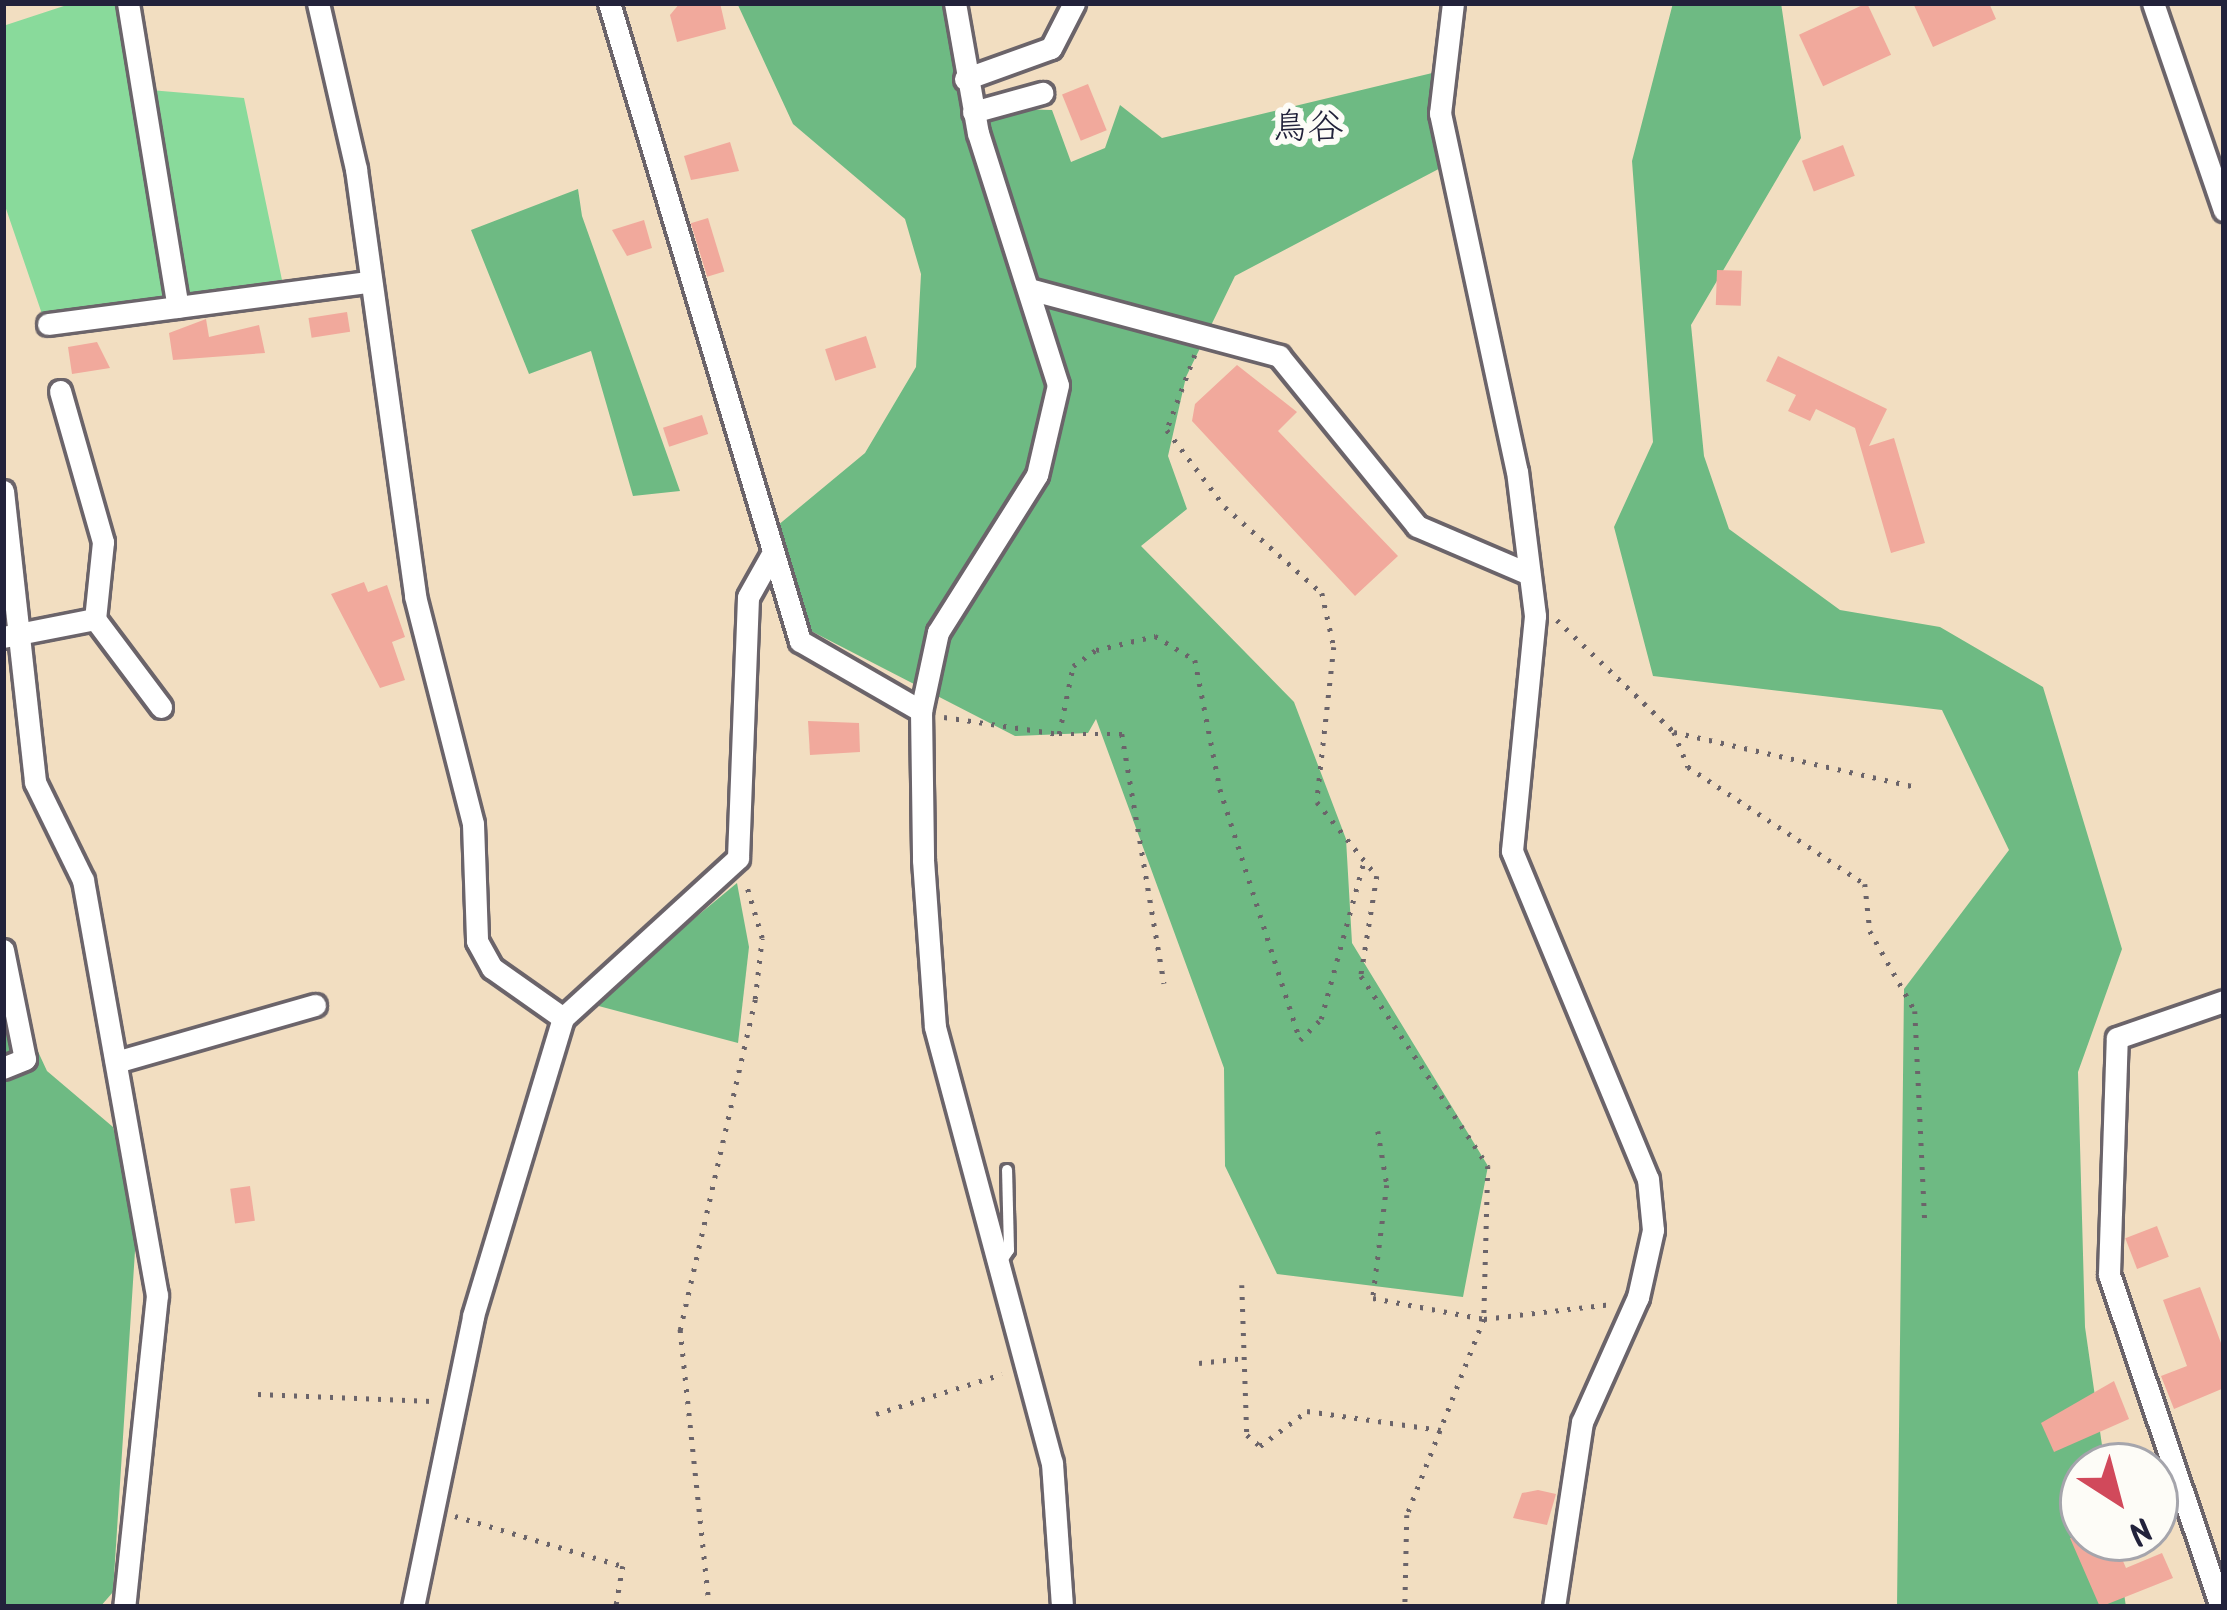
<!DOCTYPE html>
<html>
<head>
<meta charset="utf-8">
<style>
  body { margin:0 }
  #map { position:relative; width:2227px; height:1610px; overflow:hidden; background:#f2dec1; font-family:Kalam,"Klee One",sans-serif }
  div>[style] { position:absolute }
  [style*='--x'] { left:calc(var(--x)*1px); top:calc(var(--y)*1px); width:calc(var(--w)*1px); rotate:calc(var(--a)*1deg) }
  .green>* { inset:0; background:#89da9b }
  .forest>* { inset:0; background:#6eba83 }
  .building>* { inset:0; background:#f1a99c; transform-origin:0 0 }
  .path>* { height:4.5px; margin-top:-2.25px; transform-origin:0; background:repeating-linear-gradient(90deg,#6b646a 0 3px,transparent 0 12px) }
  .roads { filter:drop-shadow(3px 0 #6b646a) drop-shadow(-3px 0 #6b646a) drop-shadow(0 3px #6b646a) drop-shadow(0 -3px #6b646a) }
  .service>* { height:10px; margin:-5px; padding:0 5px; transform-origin:5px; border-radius:5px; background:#fff }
  .minor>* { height:21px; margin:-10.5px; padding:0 10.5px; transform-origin:10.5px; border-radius:10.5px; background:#fff }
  span { translate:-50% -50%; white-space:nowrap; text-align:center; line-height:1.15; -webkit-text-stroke:12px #fdfcf7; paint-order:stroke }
  .quarter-label { font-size:36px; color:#22223b }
  .frame { position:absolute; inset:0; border:6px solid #22223b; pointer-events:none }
  .north { position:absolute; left:2059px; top:1442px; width:120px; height:120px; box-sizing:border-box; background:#fdfcf7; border:3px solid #a5a5ac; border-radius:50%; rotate:144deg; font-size:33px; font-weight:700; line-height:48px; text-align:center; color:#22223b }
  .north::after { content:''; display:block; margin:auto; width:42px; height:54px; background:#d1495b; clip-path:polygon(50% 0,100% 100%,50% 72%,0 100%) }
</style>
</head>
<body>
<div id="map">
  <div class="green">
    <div style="clip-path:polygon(73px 3px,115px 3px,150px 90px,244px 98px,282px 280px,42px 314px,3px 200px,3px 26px)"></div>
  </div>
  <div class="forest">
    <div style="clip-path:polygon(737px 3px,954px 3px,969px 94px,987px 108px,1052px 110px,1071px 162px,1105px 148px,1120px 105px,1162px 138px,1453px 68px,1450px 163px,1235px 276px,1186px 377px,1168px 456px,1187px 509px,1141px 546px,1294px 702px,1346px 839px,1352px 943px,1488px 1166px,1463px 1297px,1277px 1274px,1225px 1166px,1224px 1068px,1096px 719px,1088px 733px,1015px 736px,811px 631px,777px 526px,865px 453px,916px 367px,921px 274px,905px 219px,793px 124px)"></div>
    <div style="clip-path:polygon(1673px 3px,1781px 3px,1801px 138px,1691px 325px,1704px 456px,1729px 529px,1840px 610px,1940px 627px,2043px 687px,2122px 949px,2078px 1072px,2085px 1327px,2105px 1466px,2083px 1466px,2083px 1538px,2116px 1538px,2126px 1607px,1897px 1607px,1904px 989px,2009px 850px,1942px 710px,1653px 676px,1614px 527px,1653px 442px,1632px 161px)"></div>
    <div style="clip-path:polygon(578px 189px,582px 216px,680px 491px,633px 496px,591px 351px,529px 374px,471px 230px)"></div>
    <div style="clip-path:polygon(737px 883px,749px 947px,738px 1043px,591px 1004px)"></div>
    <div style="clip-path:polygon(3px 976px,47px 1071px,113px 1127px,137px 1220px,113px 1592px,100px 1607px,3px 1607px)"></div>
  </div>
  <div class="building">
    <div style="clip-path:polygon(680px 3px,720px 3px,726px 29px,677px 42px,670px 15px)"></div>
    <div style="left:1867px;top:3px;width:57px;height:75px;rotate:65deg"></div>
    <div style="clip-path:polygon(1913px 3px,1989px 3px,1996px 19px,1933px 47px)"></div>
    <div style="left:1088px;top:84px;width:50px;height:28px;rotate:68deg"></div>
    <div style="clip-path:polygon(730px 142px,739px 171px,691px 180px,684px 156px)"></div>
    <div style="left:1843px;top:145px;width:33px;height:44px;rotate:69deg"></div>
    <div style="left:708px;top:218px;width:56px;height:18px;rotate:73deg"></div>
    <div style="clip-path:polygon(644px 220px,652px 248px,627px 256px,612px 230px)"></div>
    <div style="left:1717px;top:270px;width:25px;height:35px;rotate:2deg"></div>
    <div style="left:347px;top:312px;width:20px;height:39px;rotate:81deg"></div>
    <div style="clip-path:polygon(206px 319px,209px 337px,259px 325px,265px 353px,173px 360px,169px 333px)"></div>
    <div style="left:866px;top:336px;width:33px;height:43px;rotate:72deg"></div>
    <div style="clip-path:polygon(97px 342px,110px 368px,72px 374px,68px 347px)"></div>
    <div style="clip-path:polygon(1778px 356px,1887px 409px,1869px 446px,1894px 438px,1925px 543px,1891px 553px,1855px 428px,1816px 409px,1810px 421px,1788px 411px,1796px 395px,1766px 381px)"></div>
    <div style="clip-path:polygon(1237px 365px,1297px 412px,1278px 431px,1398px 556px,1355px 596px,1192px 421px,1195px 404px)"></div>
    <div style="left:702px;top:415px;width:20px;height:41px;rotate:72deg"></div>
    <div style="clip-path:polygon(364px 582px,368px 592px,387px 585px,405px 637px,392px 642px,405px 680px,380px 688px,331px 594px)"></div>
    <div style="clip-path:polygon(808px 721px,859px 723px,860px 752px,810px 755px)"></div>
    <div style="left:250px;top:1186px;width:35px;height:20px;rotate:82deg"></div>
    <div style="left:2157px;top:1226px;width:33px;height:34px;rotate:69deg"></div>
    <div style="clip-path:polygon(2200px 1287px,2224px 1351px,2224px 1388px,2174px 1409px,2161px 1376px,2187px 1366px,2163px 1300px)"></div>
    <div style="clip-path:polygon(2114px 1381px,2129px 1419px,2054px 1452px,2041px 1423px)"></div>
    <div style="clip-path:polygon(1538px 1490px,1556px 1494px,1547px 1525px,1513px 1518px,1522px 1493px)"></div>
    <div style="clip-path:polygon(2070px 1538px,2113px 1538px,2126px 1568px,2162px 1553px,2173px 1578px,2100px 1607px)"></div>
  </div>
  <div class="path">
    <div style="--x:1195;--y:355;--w:80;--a:110.5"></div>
    <div style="--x:1167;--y:430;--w:96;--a:53"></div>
    <div style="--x:1225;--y:507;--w:130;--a:41.6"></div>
    <div style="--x:1322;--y:593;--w:55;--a:77.5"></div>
    <div style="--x:1334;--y:647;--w:156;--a:96.3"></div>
    <div style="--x:1317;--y:802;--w:95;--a:51"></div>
    <div style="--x:1377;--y:876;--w:101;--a:99.1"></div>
    <div style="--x:1361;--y:976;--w:229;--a:56.2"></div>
    <div style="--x:1488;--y:1166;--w:153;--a:91.5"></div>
    <div style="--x:1484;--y:1319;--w:129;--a:-6.7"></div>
    <div style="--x:1557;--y:620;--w:162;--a:43.7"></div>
    <div style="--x:1674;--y:732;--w:38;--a:68"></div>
    <div style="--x:1688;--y:767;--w:212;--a:33.5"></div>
    <div style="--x:1865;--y:884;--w:47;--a:83.9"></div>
    <div style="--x:1870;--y:931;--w:92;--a:60.6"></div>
    <div style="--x:1915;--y:1011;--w:215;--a:87.3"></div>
    <div style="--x:944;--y:717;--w:116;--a:8.4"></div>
    <div style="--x:1059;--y:734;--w:69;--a:-78.4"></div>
    <div style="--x:1073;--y:666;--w:28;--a:-35"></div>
    <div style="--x:1096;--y:650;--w:61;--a:-13.3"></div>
    <div style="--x:1155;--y:636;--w:47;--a:31"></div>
    <div style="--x:1195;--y:660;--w:131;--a:79"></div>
    <div style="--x:1220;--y:789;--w:263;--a:72.3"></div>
    <div style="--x:1300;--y:1040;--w:30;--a:-45"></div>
    <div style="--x:1321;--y:1019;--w:164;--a:-74.8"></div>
    <div style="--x:1674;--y:732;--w:244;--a:12.8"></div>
    <div style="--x:1059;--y:734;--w:63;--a:0"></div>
    <div style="--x:1122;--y:734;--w:253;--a:80.4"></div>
    <div style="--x:1378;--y:1131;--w:55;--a:80.5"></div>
    <div style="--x:1387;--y:1185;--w:114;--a:97.1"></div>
    <div style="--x:1373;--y:1298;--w:113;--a:10.7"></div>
    <div style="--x:1484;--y:1319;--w:211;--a:111.4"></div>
    <div style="--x:1407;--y:1515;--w:92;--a:91.2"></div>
    <div style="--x:1242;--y:1285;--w:150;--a:88.1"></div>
    <div style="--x:1247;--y:1435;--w:17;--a:40"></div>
    <div style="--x:1260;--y:1446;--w:59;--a:-36.7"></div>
    <div style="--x:1307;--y:1411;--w:135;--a:8.1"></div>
    <div style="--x:1199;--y:1363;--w:45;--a:-6.3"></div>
    <div style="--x:258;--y:1394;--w:174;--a:2.3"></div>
    <div style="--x:876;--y:1414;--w:132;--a:-17.6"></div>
    <div style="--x:455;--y:1516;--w:175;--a:16.6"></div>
    <div style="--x:623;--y:1566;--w:42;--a:99.7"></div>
    <div style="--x:709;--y:1607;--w:279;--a:-96"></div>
    <div style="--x:680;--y:1330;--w:339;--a:-77.2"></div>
    <div style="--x:755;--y:999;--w:61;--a:-83.5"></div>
    <div style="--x:762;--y:938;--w:59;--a:-106.6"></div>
  </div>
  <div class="roads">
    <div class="service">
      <div style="--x:999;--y:1265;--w:18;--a:-56"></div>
      <div style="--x:1009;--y:1250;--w:80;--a:-91.4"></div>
    </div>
    <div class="minor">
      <div style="--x:128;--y:3;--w:308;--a:80.7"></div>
      <div style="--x:318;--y:3;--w:170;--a:77.1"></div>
      <div style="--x:356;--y:169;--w:431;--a:82.1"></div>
      <div style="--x:415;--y:596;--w:235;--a:75.7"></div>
      <div style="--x:473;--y:824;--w:117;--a:88"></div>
      <div style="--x:477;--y:941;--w:31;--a:61"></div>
      <div style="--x:492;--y:968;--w:87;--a:35.2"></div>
      <div style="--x:609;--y:3;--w:666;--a:73.33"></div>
      <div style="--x:800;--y:641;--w:140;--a:30"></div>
      <div style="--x:955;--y:3;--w:132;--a:80"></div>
      <div style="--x:978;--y:133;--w:264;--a:72.4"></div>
      <div style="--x:1058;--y:385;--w:92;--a:103.1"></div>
      <div style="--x:1037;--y:475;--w:186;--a:122.2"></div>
      <div style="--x:938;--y:632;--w:81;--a:102.1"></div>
      <div style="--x:921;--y:711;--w:149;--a:89.2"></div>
      <div style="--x:923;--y:860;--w:167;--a:85.9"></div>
      <div style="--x:935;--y:1027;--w:451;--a:75"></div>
      <div style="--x:1052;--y:1463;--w:144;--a:86"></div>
      <div style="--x:1453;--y:3;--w:111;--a:96.7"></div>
      <div style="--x:1440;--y:113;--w:366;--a:77.9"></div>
      <div style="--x:1517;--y:471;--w:146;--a:82.9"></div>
      <div style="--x:1535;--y:616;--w:236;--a:95.6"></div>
      <div style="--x:1512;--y:851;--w:355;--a:67.5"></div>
      <div style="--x:1648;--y:1179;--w:51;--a:84.4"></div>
      <div style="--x:1653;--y:1230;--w:69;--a:102.6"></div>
      <div style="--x:1638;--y:1297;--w:137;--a:114.1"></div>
      <div style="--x:1582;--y:1422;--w:187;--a:98.6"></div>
      <div style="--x:2153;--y:3;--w:219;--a:71.1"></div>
      <div style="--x:965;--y:79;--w:91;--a:-19.8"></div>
      <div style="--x:1051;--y:48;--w:51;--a:-62.9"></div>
      <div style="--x:973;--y:112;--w:72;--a:-15.4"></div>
      <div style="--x:1033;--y:290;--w:255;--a:15"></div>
      <div style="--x:1279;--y:356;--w:219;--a:50.9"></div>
      <div style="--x:1417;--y:526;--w:122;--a:23.2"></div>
      <div style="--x:48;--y:324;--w:322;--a:-7.5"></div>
      <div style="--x:60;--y:391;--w:157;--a:74.1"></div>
      <div style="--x:103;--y:542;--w:77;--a:95.9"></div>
      <div style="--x:3;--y:491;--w:293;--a:83.7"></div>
      <div style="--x:35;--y:782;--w:109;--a:63.9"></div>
      <div style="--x:83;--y:880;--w:422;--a:79.9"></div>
      <div style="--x:157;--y:1295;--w:314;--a:96"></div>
      <div style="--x:3;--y:637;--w:94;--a:-11.1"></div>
      <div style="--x:95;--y:619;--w:110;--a:53.1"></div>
      <div style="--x:3;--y:950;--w:111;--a:78.6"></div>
      <div style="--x:25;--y:1059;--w:24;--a:158"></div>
      <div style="--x:116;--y:1062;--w:207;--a:-16"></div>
      <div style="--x:413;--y:1607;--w:297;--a:-78.3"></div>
      <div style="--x:473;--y:1316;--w:311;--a:-73.2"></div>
      <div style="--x:563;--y:1018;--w:237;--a:-42.4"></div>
      <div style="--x:738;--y:858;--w:261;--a:-87.8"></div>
      <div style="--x:748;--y:597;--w:47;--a:-60.7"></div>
      <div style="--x:2221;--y:1607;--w:351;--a:-108.6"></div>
      <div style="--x:2109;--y:1274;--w:236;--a:-88.1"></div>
      <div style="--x:2117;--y:1038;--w:113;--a:-19.1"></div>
    </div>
  </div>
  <div class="quarter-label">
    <span style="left:1308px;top:129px">鳥谷</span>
  </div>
  <div class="frame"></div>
  <div class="north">N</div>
</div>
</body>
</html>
